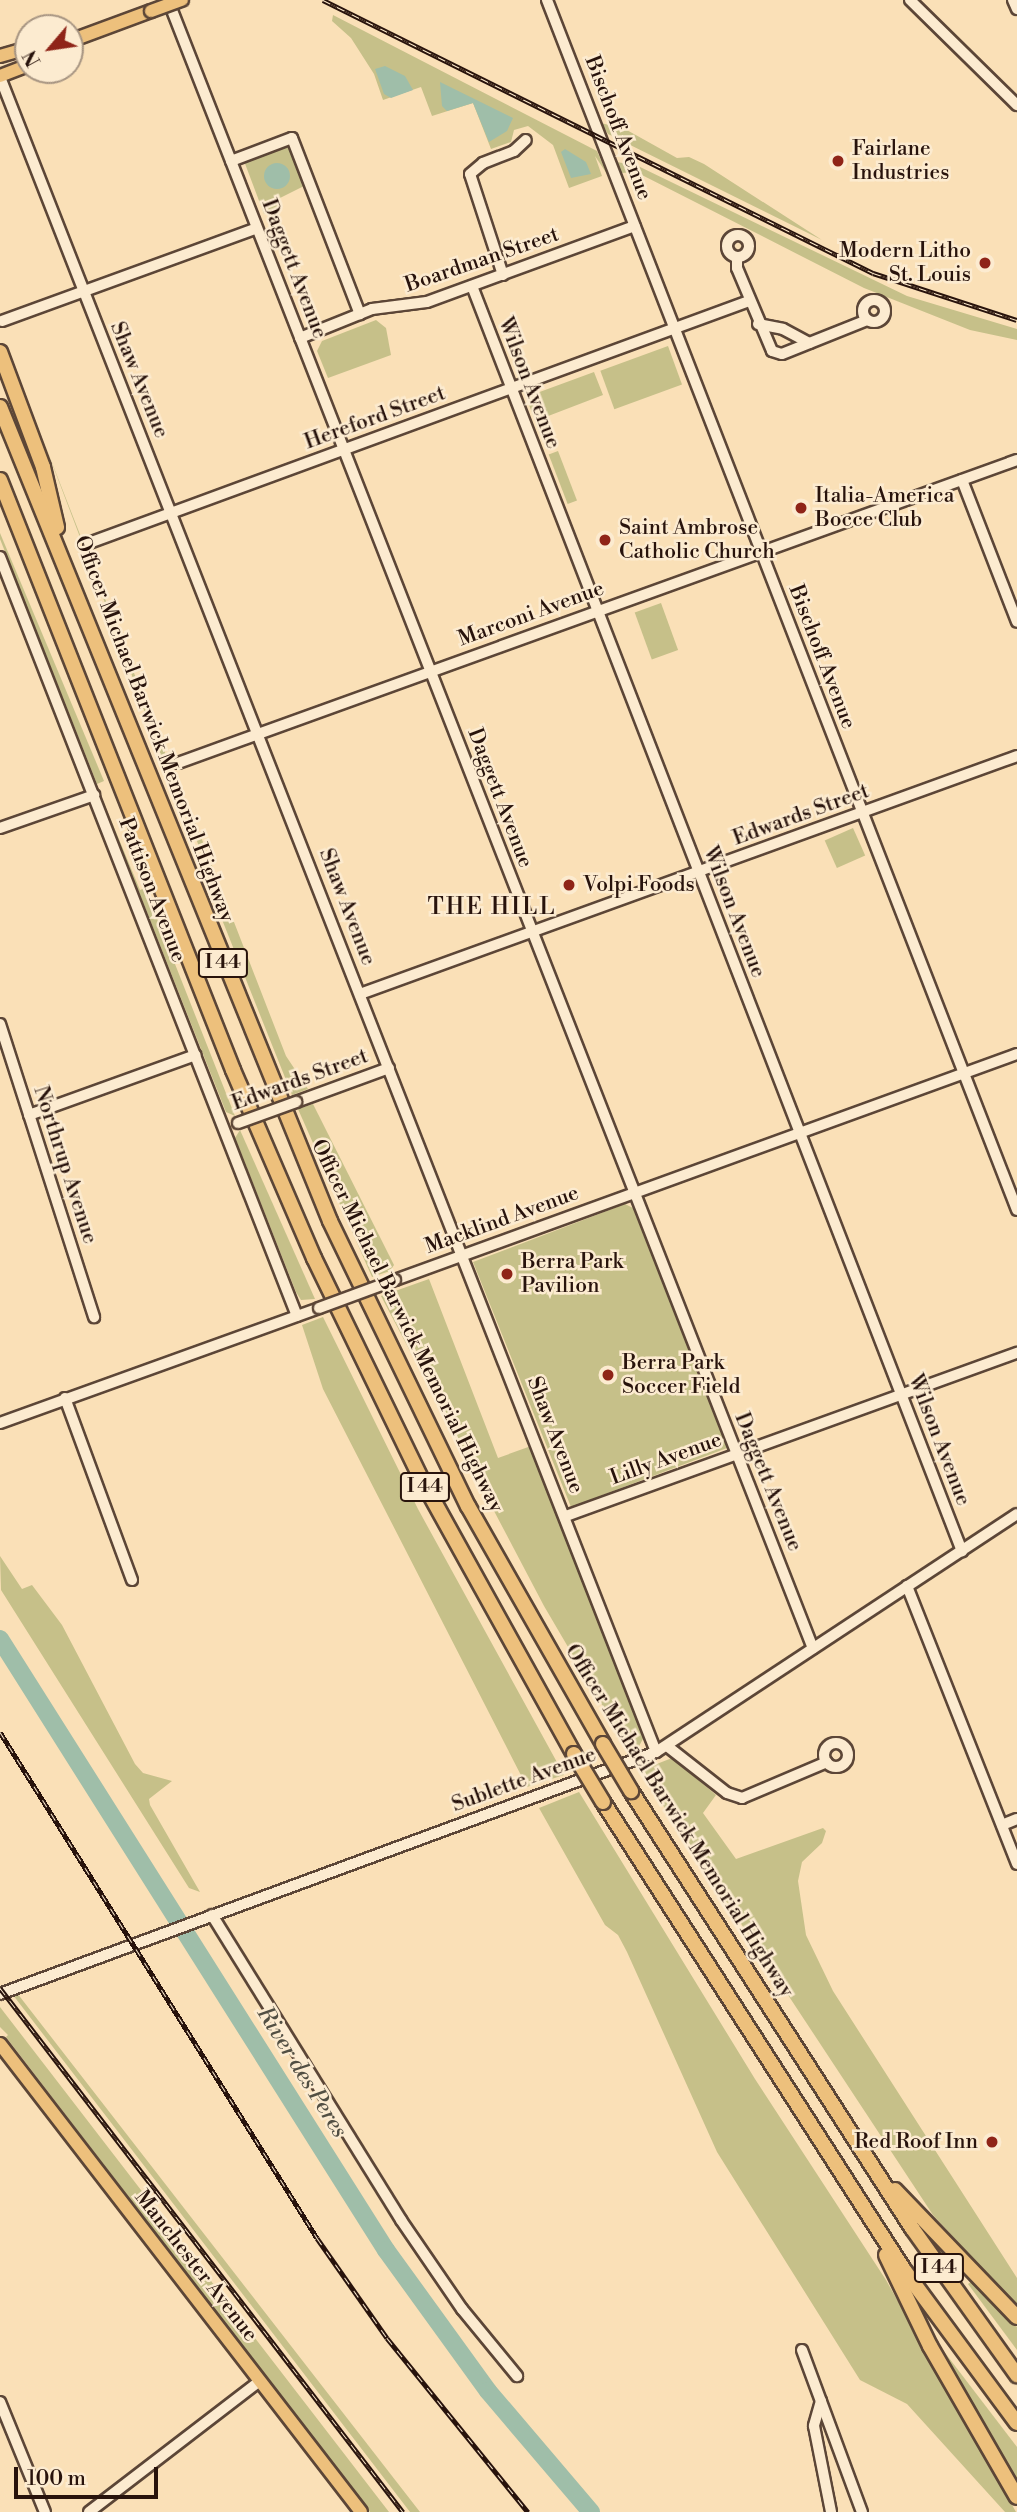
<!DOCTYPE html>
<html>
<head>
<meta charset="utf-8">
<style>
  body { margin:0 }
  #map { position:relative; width:1017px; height:2512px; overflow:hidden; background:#fae0b7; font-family:"Libre Bodoni",serif }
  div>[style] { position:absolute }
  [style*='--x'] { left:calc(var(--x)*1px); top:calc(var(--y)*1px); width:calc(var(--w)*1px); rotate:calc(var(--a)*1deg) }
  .green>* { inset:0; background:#c6c089; transform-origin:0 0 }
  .water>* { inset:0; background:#9fbea9 }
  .round { border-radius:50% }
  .river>* { height:18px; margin:-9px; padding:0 9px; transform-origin:9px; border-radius:9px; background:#9fbea9 }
  .roads { filter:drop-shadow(2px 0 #5c4637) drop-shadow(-2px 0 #5c4637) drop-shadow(0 2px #5c4637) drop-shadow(0 -2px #5c4637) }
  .minor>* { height:10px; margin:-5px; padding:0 5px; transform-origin:5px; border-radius:5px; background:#fcebd0 }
  .minor>.ring { margin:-5px; padding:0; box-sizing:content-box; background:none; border:10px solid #fcebd0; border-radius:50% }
  .major>* { height:12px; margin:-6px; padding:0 6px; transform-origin:6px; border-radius:6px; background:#edc07c }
  .highway>* { height:14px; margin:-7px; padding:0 7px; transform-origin:7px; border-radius:7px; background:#edc07c }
  .rail>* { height:5px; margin-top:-2.5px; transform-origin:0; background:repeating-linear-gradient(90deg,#fcebd0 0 8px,#28130c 0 16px); box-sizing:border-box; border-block:2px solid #28130c }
  .bridges { filter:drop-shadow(2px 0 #5c4637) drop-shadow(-2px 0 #5c4637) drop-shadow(0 2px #5c4637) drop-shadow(0 -2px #5c4637) }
  .minor-bridge>* { height:10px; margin:-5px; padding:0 5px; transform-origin:5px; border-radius:5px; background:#fcebd0 }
  .major-bridge>* { height:12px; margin:-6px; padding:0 6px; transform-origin:6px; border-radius:6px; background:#edc07c }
  .highway-bridge>* { height:14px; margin:-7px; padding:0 7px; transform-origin:7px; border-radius:7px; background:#edc07c }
  .dots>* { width:19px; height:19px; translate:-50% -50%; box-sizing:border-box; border:4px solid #fcebd0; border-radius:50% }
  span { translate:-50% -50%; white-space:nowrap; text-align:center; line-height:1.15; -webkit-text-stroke:5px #fcebd0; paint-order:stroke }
  .shield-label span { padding:2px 5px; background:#fcebd0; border:2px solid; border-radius:5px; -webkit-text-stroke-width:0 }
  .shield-label { font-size:19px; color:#28130c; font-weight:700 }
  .street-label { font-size:21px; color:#28130c }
  .poi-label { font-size:21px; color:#28130c }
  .left { translate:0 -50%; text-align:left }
  .right { translate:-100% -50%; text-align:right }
  .neighbourhood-label { font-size:23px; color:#28130c; letter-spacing:2px }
  .water-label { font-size:23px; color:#524f43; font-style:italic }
  .north { position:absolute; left:14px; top:14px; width:70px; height:70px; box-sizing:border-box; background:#fcebd0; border:2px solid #a79582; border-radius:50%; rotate:241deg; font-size:19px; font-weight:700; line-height:28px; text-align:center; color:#28130c }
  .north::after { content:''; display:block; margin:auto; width:24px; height:32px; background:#8f2418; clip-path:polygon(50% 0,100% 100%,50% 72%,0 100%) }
  .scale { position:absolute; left:14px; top:2467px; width:144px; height:32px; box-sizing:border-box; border:4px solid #28130c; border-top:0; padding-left:9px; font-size:21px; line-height:24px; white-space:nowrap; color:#28130c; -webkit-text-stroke:5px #fcebd0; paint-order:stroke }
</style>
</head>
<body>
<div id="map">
  <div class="green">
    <div style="clip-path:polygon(333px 15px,597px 151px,607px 174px,595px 156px,602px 176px,569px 188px,553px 145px,528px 126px,514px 130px,511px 142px,491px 149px,473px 103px,432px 116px,421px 87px,383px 100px,374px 74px,351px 38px,332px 21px)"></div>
    <div style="clip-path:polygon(601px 123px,625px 129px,677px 158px,689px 157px,704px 164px,822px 240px,608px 134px)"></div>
    <div style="clip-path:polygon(284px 146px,289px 148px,304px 186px,278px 199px,281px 207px,264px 214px,244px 161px)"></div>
    <div style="clip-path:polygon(617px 162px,638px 166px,907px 296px,1017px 329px,1017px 340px,970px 330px,864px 288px,636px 172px,621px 173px)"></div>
    <div style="clip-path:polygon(376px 320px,386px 328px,391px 355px,328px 378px,317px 351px,322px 341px)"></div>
    <div style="left:668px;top:346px;width:41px;height:72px;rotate:70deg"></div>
    <div style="clip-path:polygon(594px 372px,603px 395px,543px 418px,549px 436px,542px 439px,526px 397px)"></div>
    <div style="clip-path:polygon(42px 437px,173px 773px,167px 777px,127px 661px)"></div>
    <div style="left:558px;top:451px;width:53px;height:10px;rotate:69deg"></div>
    <div style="clip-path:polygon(0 533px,104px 781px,97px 784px,0 539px)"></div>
    <div style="left:661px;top:603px;width:50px;height:28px;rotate:70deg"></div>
    <div style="clip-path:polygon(97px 786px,140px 890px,145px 888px,235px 1116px,226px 1112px)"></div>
    <div style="clip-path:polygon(194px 819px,286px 1056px,308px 1089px,292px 1095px,201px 867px,205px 865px,190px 820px)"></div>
    <div style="left:853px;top:828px;width:30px;height:31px;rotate:66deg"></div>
    <div style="clip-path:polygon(313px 1104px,394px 1265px,390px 1271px,372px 1277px,298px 1109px)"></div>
    <div style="clip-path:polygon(240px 1130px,315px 1299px,301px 1300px,296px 1292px,235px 1138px)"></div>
    <div style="clip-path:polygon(625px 1204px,633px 1208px,727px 1448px,571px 1507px,473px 1262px)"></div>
    <div style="clip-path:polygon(429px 1279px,498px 1458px,531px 1446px,644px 1737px,638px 1748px,629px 1751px,544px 1606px,381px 1296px)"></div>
    <div style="clip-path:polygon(323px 1317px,418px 1509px,564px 1775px,527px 1787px,323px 1389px,302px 1325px)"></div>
    <div style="clip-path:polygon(0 1556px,22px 1589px,32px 1585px,62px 1625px,135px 1764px,143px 1773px,172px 1781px,149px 1799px,150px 1805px,200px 1892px,189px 1888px,1px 1590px)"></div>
    <div style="clip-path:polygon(672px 1758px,716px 1795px,703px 1813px,736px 1859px,823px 1828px,826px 1831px,822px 1843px,802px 1862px,798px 1881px,806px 1935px,833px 1991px,1017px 2278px,1017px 2307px,933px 2215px,649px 1784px,644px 1769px)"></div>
    <div style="clip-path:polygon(579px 1792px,755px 2079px,886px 2280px,1016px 2512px,1005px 2512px,907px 2404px,860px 2380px,717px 2152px,627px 1952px,618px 1935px,605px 1925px,539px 1808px)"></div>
    <div style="clip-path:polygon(17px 1993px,340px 2409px,420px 2512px,410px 2512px,13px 1995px)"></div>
    <div style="clip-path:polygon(0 2007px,389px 2512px,370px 2512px,6px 2037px,8px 2035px,0 2027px)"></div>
    <div style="clip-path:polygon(971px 2282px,1017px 2327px,1017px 2350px,968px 2284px)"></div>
    <div style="clip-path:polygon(939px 2345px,1017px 2447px,1017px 2483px,958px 2389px)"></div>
  </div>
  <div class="water">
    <div style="clip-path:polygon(385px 66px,405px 76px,413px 90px,391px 98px,384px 94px,375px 69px)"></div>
    <div style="clip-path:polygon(440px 82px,513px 118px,507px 131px,489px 142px,473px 103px,447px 111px,442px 106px)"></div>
    <div style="clip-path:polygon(565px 149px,586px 162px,591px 174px,571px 178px,561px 152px)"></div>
    <div class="round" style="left:264px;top:163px;width:26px;height:26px"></div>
  </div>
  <div class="river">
    <div style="--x:0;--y:1639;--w:723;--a:57.72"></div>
    <div style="--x:386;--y:2250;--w:174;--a:54.1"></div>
    <div style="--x:488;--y:2391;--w:159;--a:49.6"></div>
  </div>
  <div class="roads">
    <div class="minor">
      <div style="--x:168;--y:0;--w:1770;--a:68.63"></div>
      <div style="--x:547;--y:0;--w:1298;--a:68.77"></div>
      <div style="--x:910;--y:0;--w:150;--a:44.5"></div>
      <div style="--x:1013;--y:0;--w:10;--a:66"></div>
      <div style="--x:0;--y:77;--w:1799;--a:68.61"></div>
      <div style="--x:231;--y:161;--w:65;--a:-20.7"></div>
      <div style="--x:292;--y:138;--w:189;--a:68.9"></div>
      <div class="ring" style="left:727px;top:235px;width:12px;height:12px"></div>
      <div style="--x:737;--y:257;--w:11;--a:90"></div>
      <div style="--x:737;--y:268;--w:90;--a:67.1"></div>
      <div style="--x:772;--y:351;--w:10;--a:17"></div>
      <div style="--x:782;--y:354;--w:92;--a:-21.8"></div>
      <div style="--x:503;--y:275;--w:106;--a:-108.1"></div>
      <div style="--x:470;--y:174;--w:17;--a:-40"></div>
      <div style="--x:483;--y:163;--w:33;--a:-21"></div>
      <div style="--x:514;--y:151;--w:16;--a:-43"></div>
      <div style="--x:472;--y:286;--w:1357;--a:68.83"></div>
      <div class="ring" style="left:863px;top:300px;width:12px;height:12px"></div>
      <div style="--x:2;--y:321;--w:271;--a:-20"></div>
      <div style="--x:758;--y:324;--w:25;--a:11"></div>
      <div style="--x:783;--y:329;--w:30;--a:28"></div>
      <div style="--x:300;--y:338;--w:78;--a:-21.9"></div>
      <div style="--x:372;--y:309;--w:55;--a:-7.3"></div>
      <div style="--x:427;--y:302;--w:221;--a:-20.1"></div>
      <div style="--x:962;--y:480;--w:152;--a:68.8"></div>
      <div style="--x:89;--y:543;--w:703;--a:-20.14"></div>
      <div style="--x:0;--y:557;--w:815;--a:68.63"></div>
      <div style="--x:178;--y:763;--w:892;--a:-19.86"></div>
      <div style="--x:0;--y:828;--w:100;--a:-19.3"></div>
      <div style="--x:360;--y:994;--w:699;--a:-19.91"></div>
      <div style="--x:0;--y:1024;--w:308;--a:72.2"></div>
      <div style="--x:296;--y:1102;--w:99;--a:-20.1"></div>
      <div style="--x:29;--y:1115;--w:177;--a:-19.8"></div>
      <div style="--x:395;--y:1280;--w:662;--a:-19.97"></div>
      <div style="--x:65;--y:1398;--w:194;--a:69.8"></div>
      <div style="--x:0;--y:1423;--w:339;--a:-19.8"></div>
      <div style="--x:566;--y:1516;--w:480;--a:-19.9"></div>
      <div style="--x:907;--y:1586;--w:299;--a:68.4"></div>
      <div class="ring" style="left:824px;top:1743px;width:14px;height:14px"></div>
      <div style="--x:667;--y:1746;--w:76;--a:38.1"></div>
      <div style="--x:727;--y:1793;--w:16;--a:18"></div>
      <div style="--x:742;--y:1798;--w:92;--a:-23"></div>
      <div style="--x:1002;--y:1825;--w:16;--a:-22"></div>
      <div style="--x:212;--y:1915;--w:359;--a:58.2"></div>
      <div style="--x:401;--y:2220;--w:108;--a:55.6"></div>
      <div style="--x:462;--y:2309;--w:87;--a:50.6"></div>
      <div style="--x:0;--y:1994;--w:699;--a:-20.25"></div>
      <div style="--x:656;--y:1752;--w:432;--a:-33.4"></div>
      <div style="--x:802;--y:2350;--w:173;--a:69.7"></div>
      <div style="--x:821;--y:2401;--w:26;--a:106"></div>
      <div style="--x:814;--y:2426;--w:88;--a:78.8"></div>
      <div style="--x:0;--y:2402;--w:119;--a:67.8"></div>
      <div style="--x:89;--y:2512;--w:215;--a:-37.5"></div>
    </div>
    <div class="major">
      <div style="--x:70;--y:41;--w:86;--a:-20.3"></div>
      <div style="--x:0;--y:56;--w:29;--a:-16"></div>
      <div style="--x:0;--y:76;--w:30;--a:-21"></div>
      <div style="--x:0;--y:2044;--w:591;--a:52.35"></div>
    </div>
    <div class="highway">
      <div style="--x:0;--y:352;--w:123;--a:69.5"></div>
      <div style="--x:43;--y:467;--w:62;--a:76.9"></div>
      <div style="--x:0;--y:407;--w:878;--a:67.93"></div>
      <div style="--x:330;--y:1221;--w:317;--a:64.2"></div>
      <div style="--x:468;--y:1506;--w:274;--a:60.4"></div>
      <div style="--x:0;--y:480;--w:634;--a:68.45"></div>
      <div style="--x:233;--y:1070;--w:205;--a:66.7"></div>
      <div style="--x:314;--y:1258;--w:247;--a:64.1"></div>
      <div style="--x:422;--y:1480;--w:313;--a:61"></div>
      <div style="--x:631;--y:1791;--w:520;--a:57.26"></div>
      <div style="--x:912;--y:2228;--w:181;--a:54.5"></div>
      <div style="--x:603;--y:1802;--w:556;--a:57.25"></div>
      <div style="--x:904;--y:2270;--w:190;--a:53.6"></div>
      <div style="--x:895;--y:2190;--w:176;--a:46.2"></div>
      <div style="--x:886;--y:2255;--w:101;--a:64.2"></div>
      <div style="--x:930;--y:2346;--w:174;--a:60.1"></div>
    </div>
  </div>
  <div class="rail">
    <div style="--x:323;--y:0;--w:614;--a:26.4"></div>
    <div style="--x:873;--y:273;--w:151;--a:18.1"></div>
    <div style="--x:0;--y:1732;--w:597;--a:57.93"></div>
    <div style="--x:317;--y:2238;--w:122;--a:55"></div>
    <div style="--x:387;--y:2338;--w:224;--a:51"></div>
    <div style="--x:0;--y:1988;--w:661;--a:52.44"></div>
  </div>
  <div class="bridges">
    <div class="minor-bridge">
      <div style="--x:238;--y:1123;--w:62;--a:-19.9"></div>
      <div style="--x:319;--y:1308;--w:81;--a:-20.2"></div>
    </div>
    <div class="major-bridge">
      <div style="--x:151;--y:11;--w:33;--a:-20"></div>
    </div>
    <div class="highway-bridge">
      <div style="--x:603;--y:1744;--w:55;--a:59.2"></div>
      <div style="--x:574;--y:1754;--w:56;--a:58.9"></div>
    </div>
  </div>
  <div class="dots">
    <div style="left:838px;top:161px;background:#8f2418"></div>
    <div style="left:985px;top:263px;background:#8f2418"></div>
    <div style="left:801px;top:508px;background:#8f2418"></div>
    <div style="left:605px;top:540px;background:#8f2418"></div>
    <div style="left:569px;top:885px;background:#8f2418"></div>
    <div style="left:507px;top:1274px;background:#8f2418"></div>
    <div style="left:608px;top:1375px;background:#8f2418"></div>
    <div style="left:992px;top:2142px;background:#8f2418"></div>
  </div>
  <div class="shield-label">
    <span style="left:223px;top:963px">I 44</span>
    <span style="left:425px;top:1487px">I 44</span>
    <span style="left:939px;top:2268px">I 44</span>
  </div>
  <div class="street-label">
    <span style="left:618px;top:128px;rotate:69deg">Bischoff Avenue</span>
    <span style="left:482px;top:260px;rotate:-19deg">Boardman Street</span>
    <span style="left:294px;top:269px;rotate:69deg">Daggett Avenue</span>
    <span style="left:139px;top:380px;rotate:68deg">Shaw Avenue</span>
    <span style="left:529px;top:383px;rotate:69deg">Wilson Avenue</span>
    <span style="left:375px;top:418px;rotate:-20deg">Hereford Street</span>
    <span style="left:531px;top:614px;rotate:-20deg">Marconi Avenue</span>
    <span style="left:822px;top:657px;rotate:69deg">Bischoff Avenue</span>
    <span style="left:154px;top:729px;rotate:69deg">Officer Michael Barwick Memorial Highway</span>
    <span style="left:500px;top:798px;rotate:69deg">Daggett Avenue</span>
    <span style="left:801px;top:815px;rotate:-20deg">Edwards Street</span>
    <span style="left:152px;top:890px;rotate:69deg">Pattison Avenue</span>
    <span style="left:347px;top:907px;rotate:69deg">Shaw Avenue</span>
    <span style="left:734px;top:912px;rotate:69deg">Wilson Avenue</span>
    <span style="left:300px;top:1080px;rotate:-20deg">Edwards Street</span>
    <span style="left:65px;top:1165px;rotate:72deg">Northrup Avenue</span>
    <span style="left:502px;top:1220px;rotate:-20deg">Macklind Avenue</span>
    <span style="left:407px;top:1326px;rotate:64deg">Officer Michael Barwick Memorial Highway</span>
    <span style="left:555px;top:1435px;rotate:69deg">Shaw Avenue</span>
    <span style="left:939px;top:1440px;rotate:69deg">Wilson Avenue</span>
    <span style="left:666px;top:1459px;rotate:-20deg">Lilly Avenue</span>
    <span style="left:768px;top:1482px;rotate:68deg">Daggett Avenue</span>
    <span style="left:524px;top:1780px;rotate:-20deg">Sublette Avenue</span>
    <span style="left:679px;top:1821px;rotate:58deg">Officer Michael Barwick Memorial Highway</span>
    <span style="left:196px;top:2266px;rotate:52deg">Manchester Avenue</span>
  </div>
  <div class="poi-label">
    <span class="left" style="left:852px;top:161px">Fairlane<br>Industries</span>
    <span class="right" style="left:971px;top:263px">Modern Litho<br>St. Louis</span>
    <span class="left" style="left:815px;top:508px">Italia-America<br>Bocce Club</span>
    <span class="left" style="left:619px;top:540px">Saint Ambrose<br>Catholic Church</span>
    <span class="left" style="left:583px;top:885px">Volpi Foods</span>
    <span class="left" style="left:521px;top:1274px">Berra Park<br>Pavilion</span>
    <span class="left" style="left:622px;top:1375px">Berra Park<br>Soccer Field</span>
    <span class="right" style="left:978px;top:2142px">Red Roof Inn</span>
  </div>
  <div class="neighbourhood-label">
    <span style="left:492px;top:907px">THE HILL</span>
  </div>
  <div class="water-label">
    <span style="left:302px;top:2072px;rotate:58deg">River des Peres</span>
  </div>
  <div class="north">N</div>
  <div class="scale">100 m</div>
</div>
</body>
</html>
